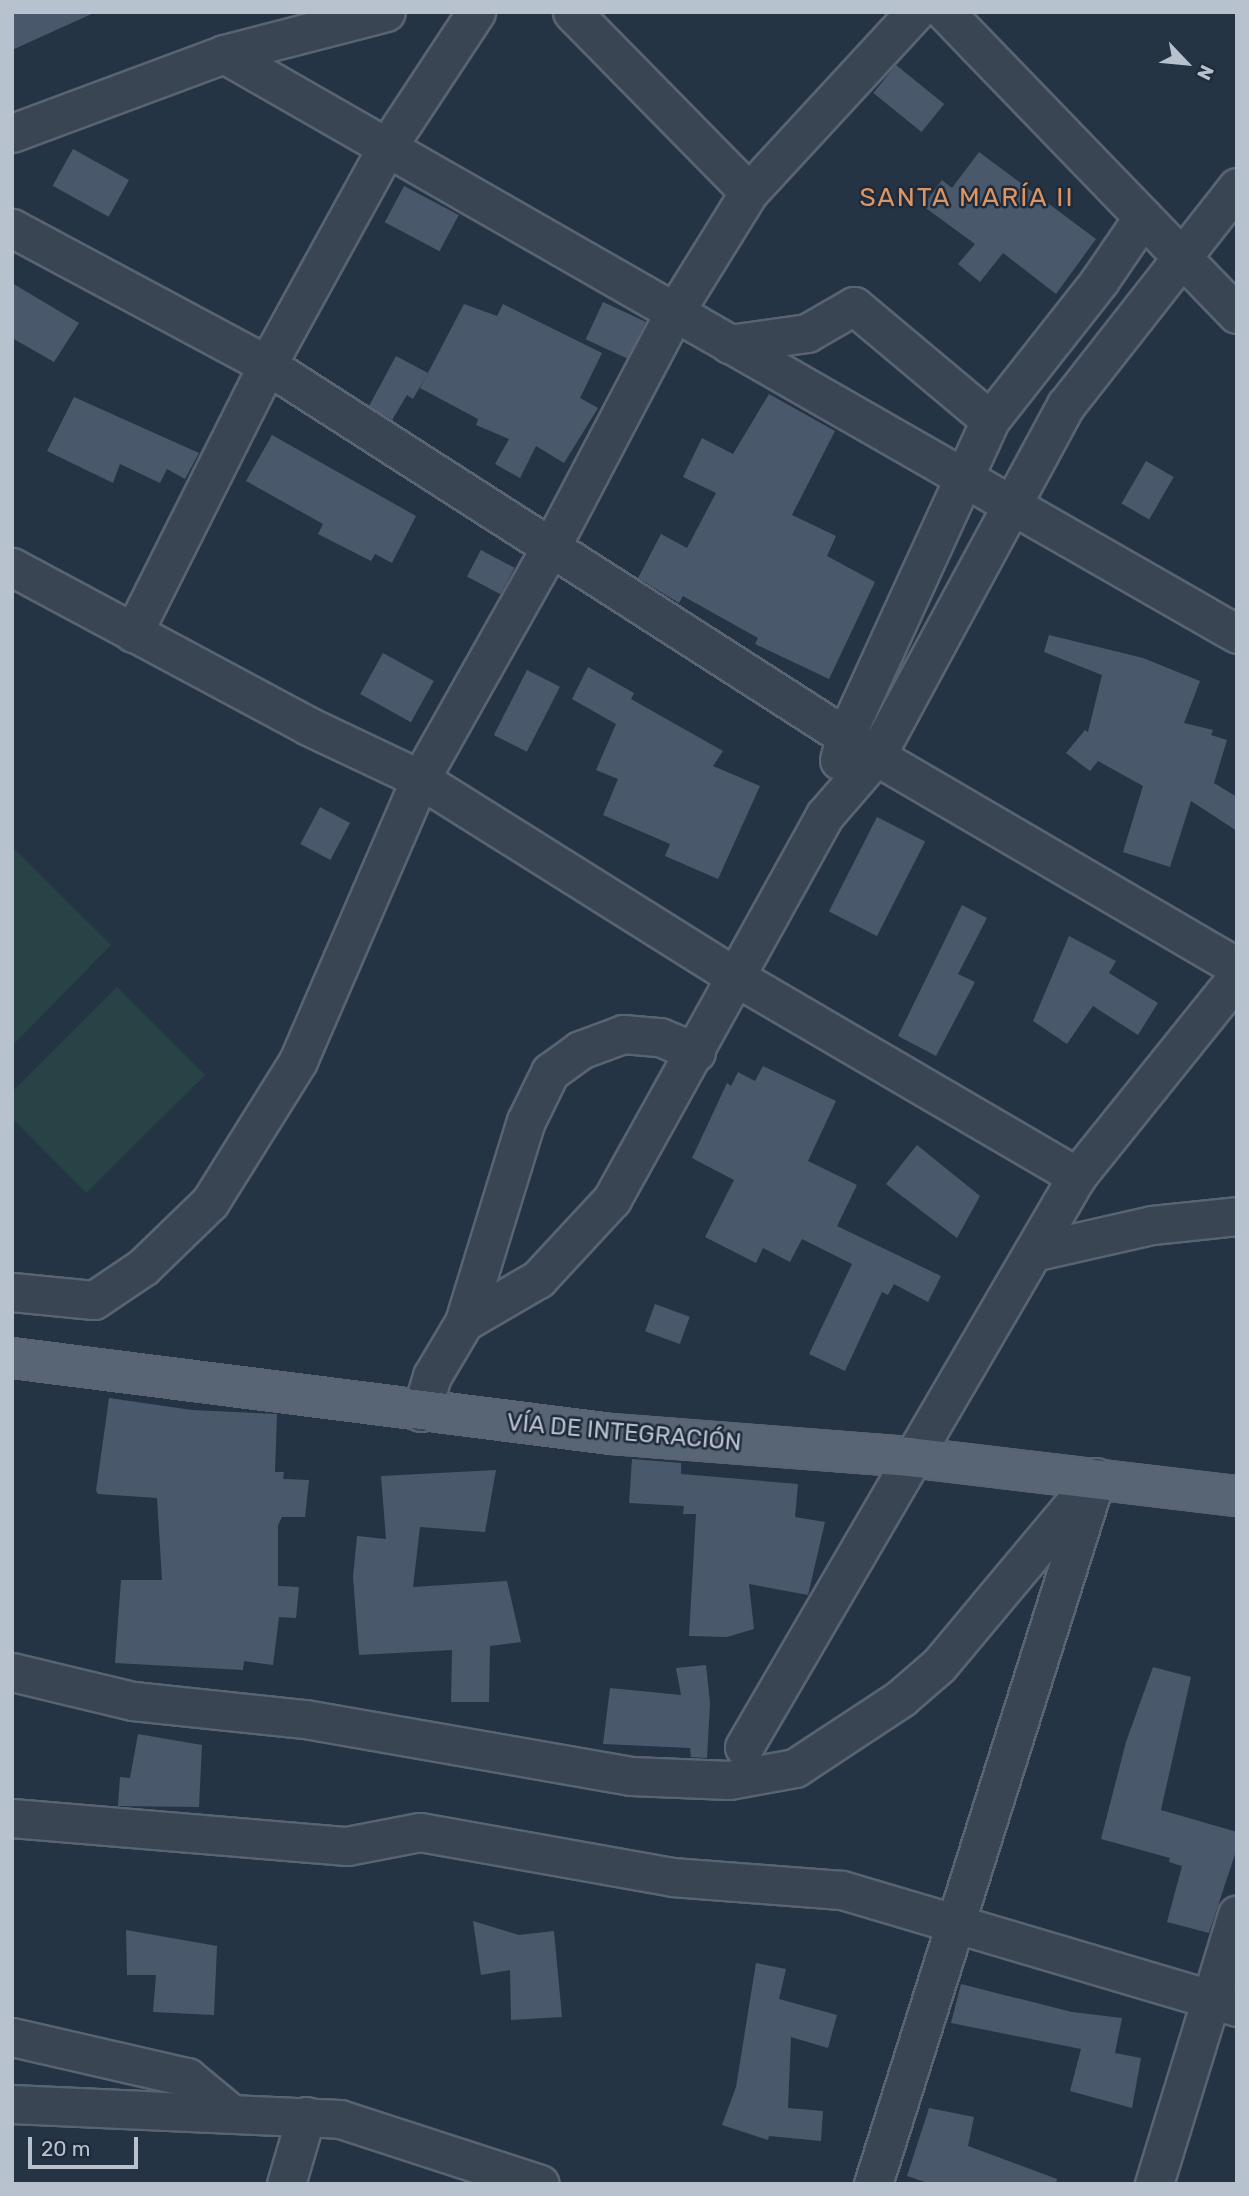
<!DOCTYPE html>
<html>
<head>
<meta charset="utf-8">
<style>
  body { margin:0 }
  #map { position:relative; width:1249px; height:2196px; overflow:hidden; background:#253445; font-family:Rubik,sans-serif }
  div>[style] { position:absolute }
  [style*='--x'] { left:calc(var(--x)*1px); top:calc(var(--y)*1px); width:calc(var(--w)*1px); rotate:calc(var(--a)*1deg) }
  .green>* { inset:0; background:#284346 }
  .building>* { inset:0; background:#49586b; transform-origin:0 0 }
  .roads { filter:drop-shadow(2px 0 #596372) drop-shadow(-2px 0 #596372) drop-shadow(0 2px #596372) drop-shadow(0 -2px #596372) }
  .minor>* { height:37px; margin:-18.5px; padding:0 18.5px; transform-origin:18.5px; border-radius:18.5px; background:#3a4554 }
  .major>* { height:38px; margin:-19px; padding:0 19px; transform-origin:19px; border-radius:19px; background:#586574 }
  span { translate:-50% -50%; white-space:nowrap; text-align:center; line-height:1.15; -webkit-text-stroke:5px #1f2a3a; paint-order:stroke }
  .street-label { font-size:24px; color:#b8c1ce }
  .neighbourhood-label { font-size:26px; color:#dd9563; letter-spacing:2px }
  .frame { position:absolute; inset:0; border:14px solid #b8c1ce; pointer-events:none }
  .north { position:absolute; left:1151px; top:28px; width:70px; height:70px; -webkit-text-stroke:5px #1f2a3a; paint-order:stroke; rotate:116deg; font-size:19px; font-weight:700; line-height:28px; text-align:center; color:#b8c1ce }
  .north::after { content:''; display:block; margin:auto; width:24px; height:32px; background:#b8c1ce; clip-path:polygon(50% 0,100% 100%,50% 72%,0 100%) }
  .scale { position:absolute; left:28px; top:2137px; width:110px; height:32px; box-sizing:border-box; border:4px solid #b8c1ce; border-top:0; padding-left:9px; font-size:21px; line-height:24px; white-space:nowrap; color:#b8c1ce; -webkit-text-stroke:5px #1f2a3a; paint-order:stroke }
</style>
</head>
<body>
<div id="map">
  <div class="green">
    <div style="clip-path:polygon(15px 850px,111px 945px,12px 1046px,12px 853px)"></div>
    <div style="clip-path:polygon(117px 987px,205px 1075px,86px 1193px,12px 1118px,12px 1092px)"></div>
  </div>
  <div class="building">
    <div style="clip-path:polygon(12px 12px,96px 12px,12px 50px)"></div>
    <div style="left:896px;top:65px;width:62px;height:36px;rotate:39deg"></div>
    <div style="left:73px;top:149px;width:64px;height:42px;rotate:29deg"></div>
    <div style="clip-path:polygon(979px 152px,1096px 239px,1056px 294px,1003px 253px,980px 282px,958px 264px,975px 244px,923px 206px,942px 180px,952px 188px)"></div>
    <div style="left:404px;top:186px;width:62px;height:41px;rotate:28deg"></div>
    <div style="clip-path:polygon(12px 283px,79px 323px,54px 362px,12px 338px)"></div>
    <div style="left:603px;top:302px;width:47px;height:41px;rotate:25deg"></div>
    <div style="clip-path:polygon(464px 304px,497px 316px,503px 304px,602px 353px,580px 398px,598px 408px,564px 463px,536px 446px,520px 478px,495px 464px,509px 439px,476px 425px,478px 419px,420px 388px)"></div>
    <div style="clip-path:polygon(396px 356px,428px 373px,413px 399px,407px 395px,392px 420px,369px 406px)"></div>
    <div style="clip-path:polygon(769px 394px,835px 431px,792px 515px,836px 536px,827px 556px,875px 582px,829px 679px,755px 644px,758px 638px,683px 596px,679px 603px,638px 578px,661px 534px,687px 548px,716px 493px,683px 477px,702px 438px,733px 454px)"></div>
    <div style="clip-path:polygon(74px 397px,199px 453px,185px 479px,167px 469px,160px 483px,120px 464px,113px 483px,47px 451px)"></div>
    <div style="clip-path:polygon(272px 435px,416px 516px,392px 563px,375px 554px,371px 561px,318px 534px,323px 524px,246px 481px)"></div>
    <div style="left:1146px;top:461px;width:32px;height:49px;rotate:30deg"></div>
    <div style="left:481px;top:550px;width:38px;height:30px;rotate:28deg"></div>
    <div style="clip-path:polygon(1049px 635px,1143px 658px,1200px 681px,1184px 723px,1213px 730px,1211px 735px,1227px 740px,1214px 783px,1237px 797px,1237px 831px,1191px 801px,1170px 867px,1123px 852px,1143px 786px,1098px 761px,1090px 771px,1066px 753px,1085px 730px,1088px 732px,1102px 675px,1044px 652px)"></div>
    <div style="left:383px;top:653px;width:58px;height:47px;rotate:29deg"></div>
    <div style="clip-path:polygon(588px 667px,634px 693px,631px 699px,723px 751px,713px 766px,760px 786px,718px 879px,665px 856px,670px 844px,603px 815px,618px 779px,596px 770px,616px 724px,572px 699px)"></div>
    <div style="left:527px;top:670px;width:37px;height:73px;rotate:27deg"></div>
    <div style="left:320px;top:807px;width:34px;height:42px;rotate:28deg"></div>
    <div style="left:877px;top:817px;width:54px;height:106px;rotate:27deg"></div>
    <div style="clip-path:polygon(962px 905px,987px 918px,958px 974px,975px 982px,936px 1056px,898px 1036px)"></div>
    <div style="clip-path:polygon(1069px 936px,1116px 961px,1109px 973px,1158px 1003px,1138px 1035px,1093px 1006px,1067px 1044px,1033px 1021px)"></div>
    <div style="clip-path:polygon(763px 1066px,836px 1101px,808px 1161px,857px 1185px,837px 1226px,941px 1276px,928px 1302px,894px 1284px,888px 1295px,882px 1292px,845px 1371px,809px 1354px,852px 1264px,802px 1239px,790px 1262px,763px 1248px,756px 1263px,705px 1237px,734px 1180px,692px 1158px,727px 1083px,731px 1086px,738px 1072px,755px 1081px)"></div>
    <div style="clip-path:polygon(917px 1145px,980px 1196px,957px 1238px,886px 1184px)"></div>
    <div style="left:655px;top:1304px;width:37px;height:29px;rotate:20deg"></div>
    <div style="clip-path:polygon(109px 1398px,192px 1410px,277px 1414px,275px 1472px,284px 1472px,283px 1479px,309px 1480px,305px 1517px,282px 1517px,278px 1525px,278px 1586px,299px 1587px,296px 1618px,279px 1617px,273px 1665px,244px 1661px,243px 1670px,115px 1663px,121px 1580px,162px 1580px,157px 1498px,98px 1494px,96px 1491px)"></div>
    <div style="clip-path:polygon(632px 1459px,681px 1463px,681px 1474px,798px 1484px,795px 1517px,825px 1522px,808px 1595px,749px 1584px,754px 1629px,727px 1637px,689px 1636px,696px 1514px,683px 1514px,684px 1506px,629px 1503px)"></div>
    <div style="clip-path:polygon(496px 1470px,485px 1532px,420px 1527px,413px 1587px,507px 1581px,521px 1642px,490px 1646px,489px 1702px,451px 1702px,452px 1650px,359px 1655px,353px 1577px,357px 1536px,386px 1539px,381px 1476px)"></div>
    <div style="clip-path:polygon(706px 1665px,710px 1703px,707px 1758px,691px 1757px,690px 1748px,603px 1744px,610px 1688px,681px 1695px,676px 1668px)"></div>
    <div style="clip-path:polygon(1153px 1667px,1191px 1677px,1161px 1810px,1237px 1832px,1237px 1848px,1209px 1933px,1167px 1922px,1182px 1866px,1169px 1862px,1170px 1858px,1101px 1839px,1126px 1742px)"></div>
    <div style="clip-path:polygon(138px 1734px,202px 1745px,199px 1807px,118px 1806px,120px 1777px,130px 1778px)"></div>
    <div style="clip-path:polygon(473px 1921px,519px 1935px,554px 1931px,562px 2017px,511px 2020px,510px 1970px,481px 1975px)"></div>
    <div style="clip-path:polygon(126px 1930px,217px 1946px,214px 2015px,153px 2012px,156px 1975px,127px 1975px)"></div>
    <div style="clip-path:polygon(756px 1963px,786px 1969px,779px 1999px,837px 2015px,828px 2048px,791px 2037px,788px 2108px,823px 2111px,821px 2141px,769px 2136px,768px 2140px,722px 2125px,736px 2087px)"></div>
    <div style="clip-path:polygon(961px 1984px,1072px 2012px,1122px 2018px,1115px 2053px,1141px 2058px,1132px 2108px,1070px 2091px,1081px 2049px,951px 2023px)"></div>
    <div style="clip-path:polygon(929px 2108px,974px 2117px,968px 2146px,1057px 2179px,1056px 2184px,931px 2184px,907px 2176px)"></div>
  </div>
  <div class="roads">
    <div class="minor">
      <div style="--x:572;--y:12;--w:252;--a:45.5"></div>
      <div style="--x:945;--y:12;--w:420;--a:46"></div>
      <div style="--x:224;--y:54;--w:1167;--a:29.79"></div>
      <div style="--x:12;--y:133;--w:226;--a:-20.4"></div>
      <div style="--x:224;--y:54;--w:167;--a:-14.5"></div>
      <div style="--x:12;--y:228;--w:289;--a:28.2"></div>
      <div style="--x:267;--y:365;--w:724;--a:32.7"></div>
      <div style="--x:876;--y:756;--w:418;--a:30.3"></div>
      <div style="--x:729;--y:344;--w:79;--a:-8"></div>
      <div style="--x:807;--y:333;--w:54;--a:-29.9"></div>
      <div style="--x:854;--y:306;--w:177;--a:40"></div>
      <div style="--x:12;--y:567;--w:336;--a:28.2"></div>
      <div style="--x:308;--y:726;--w:124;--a:25.3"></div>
      <div style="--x:420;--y:779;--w:365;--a:32.1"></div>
      <div style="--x:729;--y:973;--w:403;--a:30.3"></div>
      <div style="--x:133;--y:633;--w:300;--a:-63.4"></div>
      <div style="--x:267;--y:365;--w:249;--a:-61.2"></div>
      <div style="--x:387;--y:147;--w:162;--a:-56.6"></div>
      <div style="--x:839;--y:760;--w:24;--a:-75"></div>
      <div style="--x:845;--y:737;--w:349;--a:-65.4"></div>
      <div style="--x:990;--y:420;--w:178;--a:-51.8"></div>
      <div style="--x:1100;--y:280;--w:76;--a:-55.7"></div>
      <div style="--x:1033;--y:1252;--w:122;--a:-12.8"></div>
      <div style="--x:1152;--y:1225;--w:85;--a:-6"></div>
      <div style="--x:12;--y:1292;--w:82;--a:5.6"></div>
      <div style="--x:94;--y:1300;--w:59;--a:-34"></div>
      <div style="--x:143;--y:1267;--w:93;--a:-44.1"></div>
      <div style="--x:210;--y:1202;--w:166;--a:-58"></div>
      <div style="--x:298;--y:1061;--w:307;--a:-66.6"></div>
      <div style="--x:420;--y:779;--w:269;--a:-60.6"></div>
      <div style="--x:552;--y:545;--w:262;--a:-62.3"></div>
      <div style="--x:674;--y:313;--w:142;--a:-58.2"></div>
      <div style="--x:749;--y:192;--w:245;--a:-47.3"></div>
      <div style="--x:464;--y:1322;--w:210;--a:-72.9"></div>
      <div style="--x:526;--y:1121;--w:55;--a:-63.9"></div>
      <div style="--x:550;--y:1072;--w:37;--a:-36"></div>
      <div style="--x:580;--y:1050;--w:46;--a:-20.4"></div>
      <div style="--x:623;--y:1034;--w:37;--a:5"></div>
      <div style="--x:660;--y:1037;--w:39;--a:23"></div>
      <div style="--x:421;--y:1412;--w:38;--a:-73"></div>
      <div style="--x:432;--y:1376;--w:63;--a:-59.3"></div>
      <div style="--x:464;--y:1322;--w:86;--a:-30.2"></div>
      <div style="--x:538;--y:1279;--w:109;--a:-47.2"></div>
      <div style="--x:612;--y:1199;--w:439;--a:-61"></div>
      <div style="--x:825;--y:815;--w:78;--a:-49.2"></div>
      <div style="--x:876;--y:756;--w:399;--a:-61.6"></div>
      <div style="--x:1066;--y:405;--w:277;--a:-51.9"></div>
      <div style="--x:12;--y:1672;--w:124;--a:13.5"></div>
      <div style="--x:133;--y:1701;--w:173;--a:6"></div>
      <div style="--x:305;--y:1719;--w:331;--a:9.9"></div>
      <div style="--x:631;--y:1776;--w:98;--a:2.3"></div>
      <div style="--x:729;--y:1780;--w:67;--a:-10.3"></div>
      <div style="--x:795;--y:1768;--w:127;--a:-33.4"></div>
      <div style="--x:901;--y:1698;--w:50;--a:-41"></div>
      <div style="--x:939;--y:1665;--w:245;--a:-50.1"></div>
      <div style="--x:744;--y:1747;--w:661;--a:-59.75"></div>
      <div style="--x:1077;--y:1176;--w:255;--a:-51.2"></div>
      <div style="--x:12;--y:1818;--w:336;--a:4.8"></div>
      <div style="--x:347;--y:1846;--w:74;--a:-10.9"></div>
      <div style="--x:420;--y:1832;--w:256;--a:10.1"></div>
      <div style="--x:672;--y:1877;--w:170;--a:4.4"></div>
      <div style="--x:842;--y:1890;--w:412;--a:16.5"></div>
      <div style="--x:12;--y:2037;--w:180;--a:12.9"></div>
      <div style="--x:187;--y:2077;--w:53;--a:39.7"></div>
      <div style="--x:12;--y:2104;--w:328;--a:2.6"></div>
      <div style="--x:340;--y:2119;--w:210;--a:18"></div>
      <div style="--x:286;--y:2184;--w:71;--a:-73.6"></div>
      <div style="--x:873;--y:2184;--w:724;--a:-72.47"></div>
      <div style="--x:1154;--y:2184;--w:282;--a:-72.9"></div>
    </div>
    <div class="major">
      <div style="--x:12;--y:1358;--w:604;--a:7.23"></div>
      <div style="--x:611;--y:1434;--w:299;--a:4.4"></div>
      <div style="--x:909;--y:1457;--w:330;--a:6.8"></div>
    </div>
  </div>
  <div class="street-label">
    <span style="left:624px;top:1433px;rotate:5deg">VÍA DE INTEGRACIÓN</span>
  </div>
  <div class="neighbourhood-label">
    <span style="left:967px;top:198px">SANTA MARÍA II</span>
  </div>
  <div class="frame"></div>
  <div class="north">N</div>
  <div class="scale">20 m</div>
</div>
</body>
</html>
